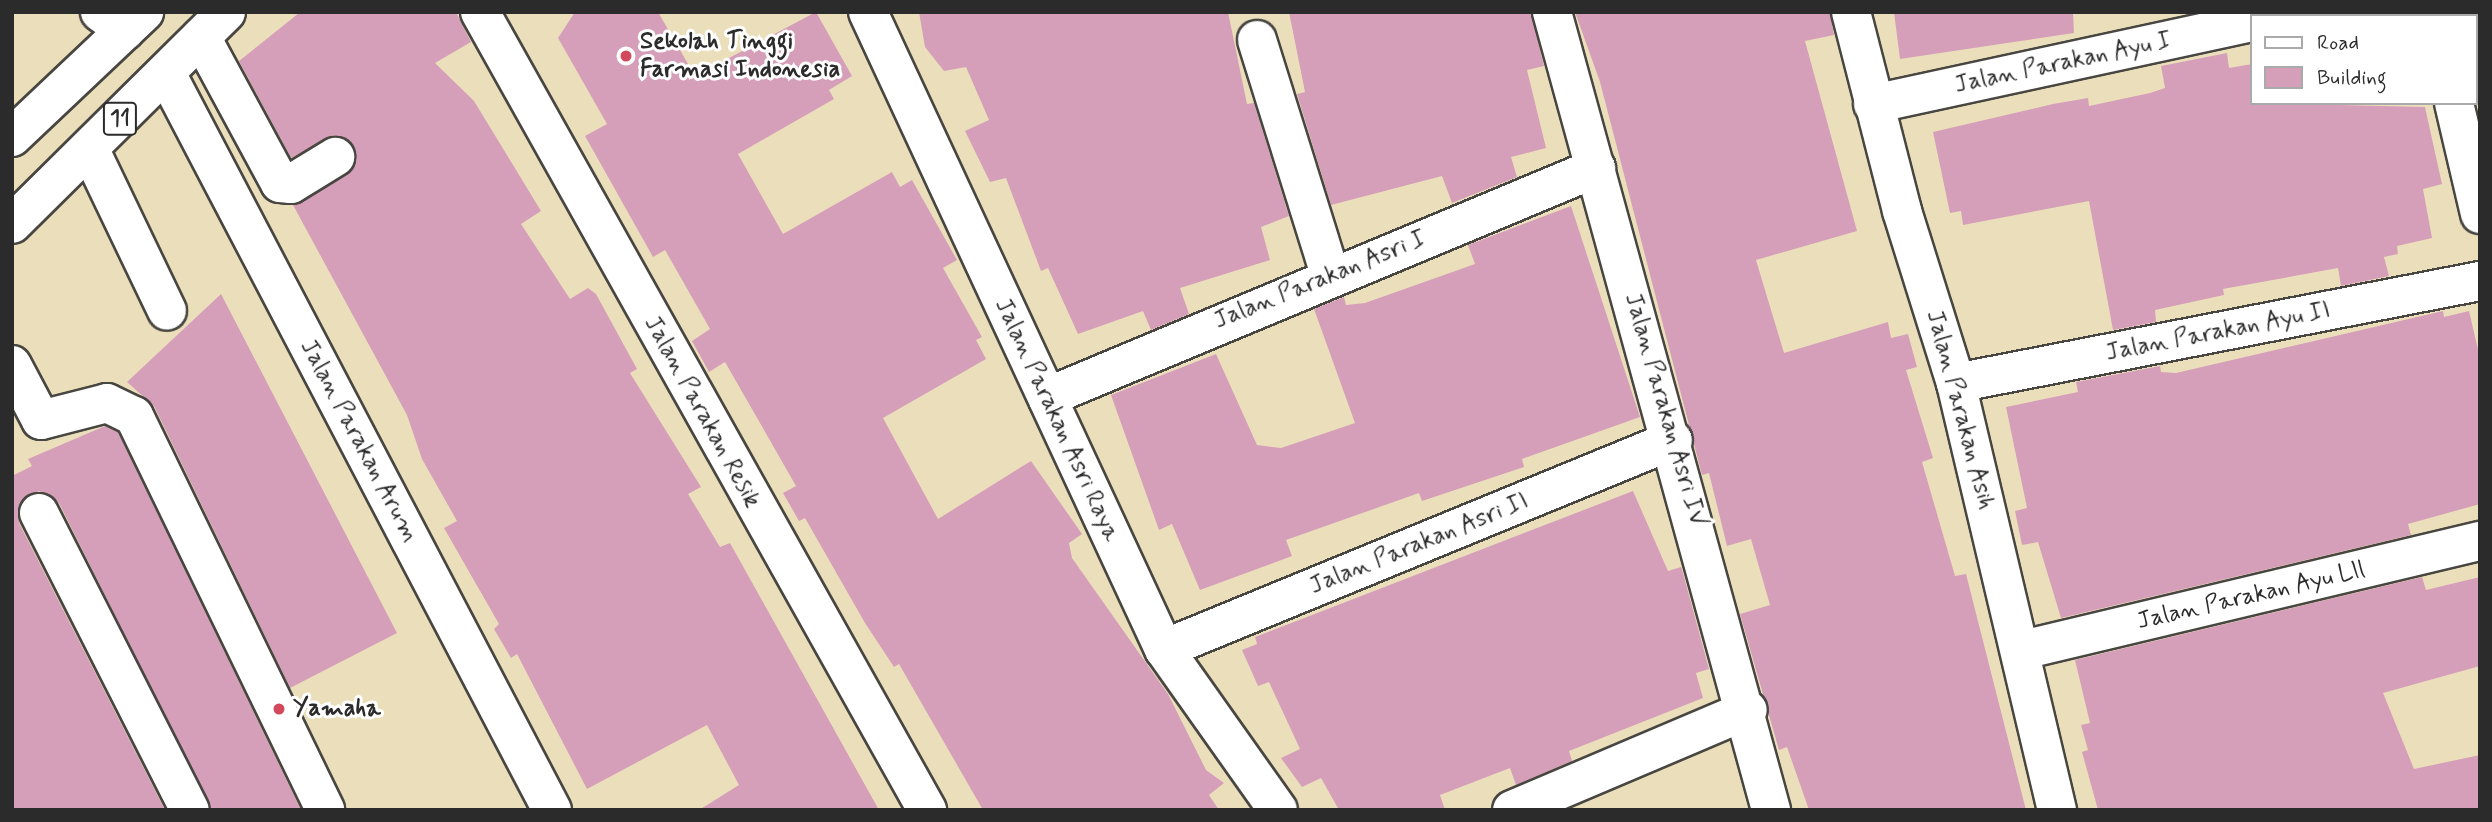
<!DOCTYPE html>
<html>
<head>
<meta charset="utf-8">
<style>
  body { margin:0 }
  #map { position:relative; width:2492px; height:822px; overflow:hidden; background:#ebdfbb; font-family:Mynerve,sans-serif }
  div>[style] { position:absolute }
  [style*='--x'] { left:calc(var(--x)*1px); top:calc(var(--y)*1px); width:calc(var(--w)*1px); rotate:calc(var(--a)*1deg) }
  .building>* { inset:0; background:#d69fb9 }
  .roads { filter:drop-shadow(2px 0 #484641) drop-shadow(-2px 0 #484641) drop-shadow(0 2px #484641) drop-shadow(0 -2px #484641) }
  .minor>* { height:38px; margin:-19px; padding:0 19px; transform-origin:19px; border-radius:19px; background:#fff }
  .highway>* { height:38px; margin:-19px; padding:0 19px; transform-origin:19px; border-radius:19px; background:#fff }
  .dots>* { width:19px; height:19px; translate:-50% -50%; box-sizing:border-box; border:4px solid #fff; border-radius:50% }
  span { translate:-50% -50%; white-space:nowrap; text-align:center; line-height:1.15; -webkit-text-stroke:6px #fff; paint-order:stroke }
  .shield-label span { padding:2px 5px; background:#fff; border:2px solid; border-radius:5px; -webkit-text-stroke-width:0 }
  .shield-label { font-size:23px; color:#2b2b2b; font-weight:700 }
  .poi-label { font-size:24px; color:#2b2b2b; font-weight:700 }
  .left { translate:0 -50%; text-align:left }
  .street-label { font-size:24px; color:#2b2b2b }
  .frame { position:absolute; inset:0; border:14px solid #2b2b2b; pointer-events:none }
  .legend { position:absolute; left:2250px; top:14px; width:228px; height:91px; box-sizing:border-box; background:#fff; border:2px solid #aaa; margin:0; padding:9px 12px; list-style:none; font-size:21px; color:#2b2b2b }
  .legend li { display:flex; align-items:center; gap:14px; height:35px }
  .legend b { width:35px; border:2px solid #aaa }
</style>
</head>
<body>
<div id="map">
  <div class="building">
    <div style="clip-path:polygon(456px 12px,471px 42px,435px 63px,474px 101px,541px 211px,521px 224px,570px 299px,588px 288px,596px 294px,637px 369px,630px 373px,701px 487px,688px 494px,720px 547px,730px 543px,879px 810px,699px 810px,739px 785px,707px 725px,587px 789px,517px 654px,511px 658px,494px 629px,499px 624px,444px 528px,457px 521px,422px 459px,407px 415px,293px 205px,347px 175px,354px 167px,354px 146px,334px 135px,291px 158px,239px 61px,299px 13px)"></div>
    <div style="clip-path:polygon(575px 12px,658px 12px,695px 76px,816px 12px,852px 76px,829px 90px,834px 99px,738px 154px,783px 234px,892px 172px,900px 187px,912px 180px,957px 260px,943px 268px,982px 337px,976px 340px,986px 359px,883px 418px,938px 519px,1031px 461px,1082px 534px,1069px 543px,1072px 558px,1168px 694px,1206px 770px,1224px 783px,1209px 795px,1219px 810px,983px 810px,899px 664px,894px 667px,865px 623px,805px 518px,799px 521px,783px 493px,796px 486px,725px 362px,709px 372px,692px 341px,710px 329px,665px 250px,653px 257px,585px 136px,607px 124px,558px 38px)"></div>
    <div style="clip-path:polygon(919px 12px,1228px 12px,1247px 104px,1254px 103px,1289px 216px,1261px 227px,1270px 260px,1180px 288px,1189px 314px,1151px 330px,1143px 311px,1078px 334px,1048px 268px,1041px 271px,1006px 178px,990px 182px,965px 131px,989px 120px,966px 67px,944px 71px,925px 47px)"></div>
    <div style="clip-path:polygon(1289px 12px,1531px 12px,1544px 66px,1527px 70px,1546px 148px,1511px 157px,1517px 177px,1452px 203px,1442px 176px,1331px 205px,1297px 94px,1305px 92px)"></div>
    <div style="clip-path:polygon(1575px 12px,1830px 12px,1834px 35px,1805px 41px,1857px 231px,1756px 260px,1784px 353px,1888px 322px,1891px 338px,1908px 334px,1917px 367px,1906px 370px,1933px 458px,1922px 462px,1955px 576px,1966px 574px,2026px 810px,1809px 810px,1787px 747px,1779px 750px,1740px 614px,1770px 605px,1751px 539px,1727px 546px,1709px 473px,1702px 475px,1600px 82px)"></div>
    <div style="clip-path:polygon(1894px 12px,2073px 12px,2074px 33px,1900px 59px)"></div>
    <div style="clip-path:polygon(2227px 53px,2229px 68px,2252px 64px,2252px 103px,2425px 107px,2442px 184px,2423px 189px,2432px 238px,2397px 246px,2398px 254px,2384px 257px,2389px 276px,2341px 286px,2338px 268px,2223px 289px,2224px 295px,2155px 310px,2156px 322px,2113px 330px,2089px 201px,1963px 225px,1961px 211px,1950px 213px,1933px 132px,2053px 104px,2088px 98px,2089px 106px,2150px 93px,2165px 88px,2161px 66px)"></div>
    <div style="clip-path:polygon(1571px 206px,1640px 417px,1522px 459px,1524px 467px,1422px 501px,1419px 493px,1286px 540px,1292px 556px,1200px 590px,1172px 524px,1159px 530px,1111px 395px,1216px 354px,1257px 445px,1281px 448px,1355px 423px,1314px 309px,1344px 297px,1346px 305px,1365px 303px,1475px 264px,1468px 245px)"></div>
    <div style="clip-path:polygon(221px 294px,397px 633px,290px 688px,154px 406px,127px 382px)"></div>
    <div style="clip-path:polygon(2443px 311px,2444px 317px,2469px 311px,2480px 358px,2480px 504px,2408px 524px,2411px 535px,2061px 618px,2038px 542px,2022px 545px,2015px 511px,2027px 508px,2006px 407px,2078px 392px,2076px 382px,2160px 366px,2161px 372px,2176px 373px)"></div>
    <div style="clip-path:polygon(105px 426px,118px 432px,301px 810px,212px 810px,59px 503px,39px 491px,20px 502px,19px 523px,165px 810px,12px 810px,12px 476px,32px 466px,28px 459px)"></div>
    <div style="clip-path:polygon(1633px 491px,1668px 571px,1681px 567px,1683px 573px,1709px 669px,1696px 673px,1703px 698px,1569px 751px,1572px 761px,1516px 785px,1510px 768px,1440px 795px,1445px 810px,1339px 810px,1321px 778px,1302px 787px,1281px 758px,1300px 749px,1269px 682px,1258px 686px,1242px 650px,1257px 644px,1255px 637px)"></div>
    <div style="clip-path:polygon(2422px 577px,2426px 590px,2480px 577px,2480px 666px,2383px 693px,2414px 769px,2480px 755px,2480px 810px,2098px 810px,2082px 752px,2088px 750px,2081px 725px,2090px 723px,2075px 660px)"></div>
  </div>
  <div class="roads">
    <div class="minor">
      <div style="--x:100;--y:12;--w:31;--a:36"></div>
      <div style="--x:480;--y:12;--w:915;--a:60.74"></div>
      <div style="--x:868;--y:12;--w:702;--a:65.08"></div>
      <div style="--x:1164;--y:649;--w:197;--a:54.7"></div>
      <div style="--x:1552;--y:12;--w:828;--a:74.65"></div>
      <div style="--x:1851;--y:12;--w:205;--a:75.6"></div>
      <div style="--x:1902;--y:211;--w:180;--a:72.6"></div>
      <div style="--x:1956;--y:383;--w:439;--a:76.7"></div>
      <div style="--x:2428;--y:12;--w:4;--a:76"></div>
      <div style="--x:2281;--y:16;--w:16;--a:-14"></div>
      <div style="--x:201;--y:37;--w:166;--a:61.6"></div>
      <div style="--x:280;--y:183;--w:11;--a:5"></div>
      <div style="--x:291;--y:184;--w:52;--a:-31.5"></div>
      <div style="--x:1257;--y:40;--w:246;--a:72.7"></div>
      <div style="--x:166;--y:73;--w:832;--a:62.36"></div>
      <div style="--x:2454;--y:103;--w:114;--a:76.8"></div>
      <div style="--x:1873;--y:104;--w:388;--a:-12.2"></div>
      <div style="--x:90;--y:150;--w:178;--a:64.4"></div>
      <div style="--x:12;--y:365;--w:62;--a:62.2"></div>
      <div style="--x:41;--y:420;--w:68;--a:-14.4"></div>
      <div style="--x:107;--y:403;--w:30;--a:26"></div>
      <div style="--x:134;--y:416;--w:438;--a:64.1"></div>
      <div style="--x:1956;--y:383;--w:534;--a:-11.02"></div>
      <div style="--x:1047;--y:397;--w:595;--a:-22.64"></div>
      <div style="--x:39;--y:513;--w:333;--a:63.1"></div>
      <div style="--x:1164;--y:649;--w:550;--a:-22.32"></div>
      <div style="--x:2022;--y:650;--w:471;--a:-13.4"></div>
      <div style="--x:1512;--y:810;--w:256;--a:-23"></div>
    </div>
    <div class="highway">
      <div style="--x:12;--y:137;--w:182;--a:-43.4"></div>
      <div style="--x:12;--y:224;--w:301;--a:-44.7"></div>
    </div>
  </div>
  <div class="dots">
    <div style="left:626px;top:56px;background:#d1495b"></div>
    <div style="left:279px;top:709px;background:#d1495b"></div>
  </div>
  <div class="shield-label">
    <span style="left:120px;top:119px">11</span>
  </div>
  <div class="poi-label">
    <span class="left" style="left:640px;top:56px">Sekolah Tinggi<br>Farmasi Indonesia</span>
    <span class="left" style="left:293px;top:709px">Yamaha</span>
  </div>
  <div class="street-label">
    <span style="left:2063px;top:63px;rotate:-12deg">Jalan Parakan Ayu I</span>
    <span style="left:1320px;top:280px;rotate:-22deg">Jalan Parakan Asri I</span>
    <span style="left:2218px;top:332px;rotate:-11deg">Jalan Parakan Ayu II</span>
    <span style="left:1665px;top:410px;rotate:74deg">Jalan Parakan Asri IV</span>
    <span style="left:1960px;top:410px;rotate:75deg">Jalan Parakan Asih</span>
    <span style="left:702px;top:412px;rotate:61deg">Jalan Parakan Resik</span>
    <span style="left:1057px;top:420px;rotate:65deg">Jalan Parakan Asri Raya</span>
    <span style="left:359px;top:441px;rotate:62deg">Jalan Parakan Arum</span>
    <span style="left:1419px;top:544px;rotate:-22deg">Jalan Parakan Asri II</span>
    <span style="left:2251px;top:596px;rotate:-13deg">Jalan Parakan Ayu Lll</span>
  </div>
  <div class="frame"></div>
  <ul class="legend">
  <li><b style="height:9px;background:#fff"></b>Road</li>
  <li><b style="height:19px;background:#d69fb9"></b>Building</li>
  </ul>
</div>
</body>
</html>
